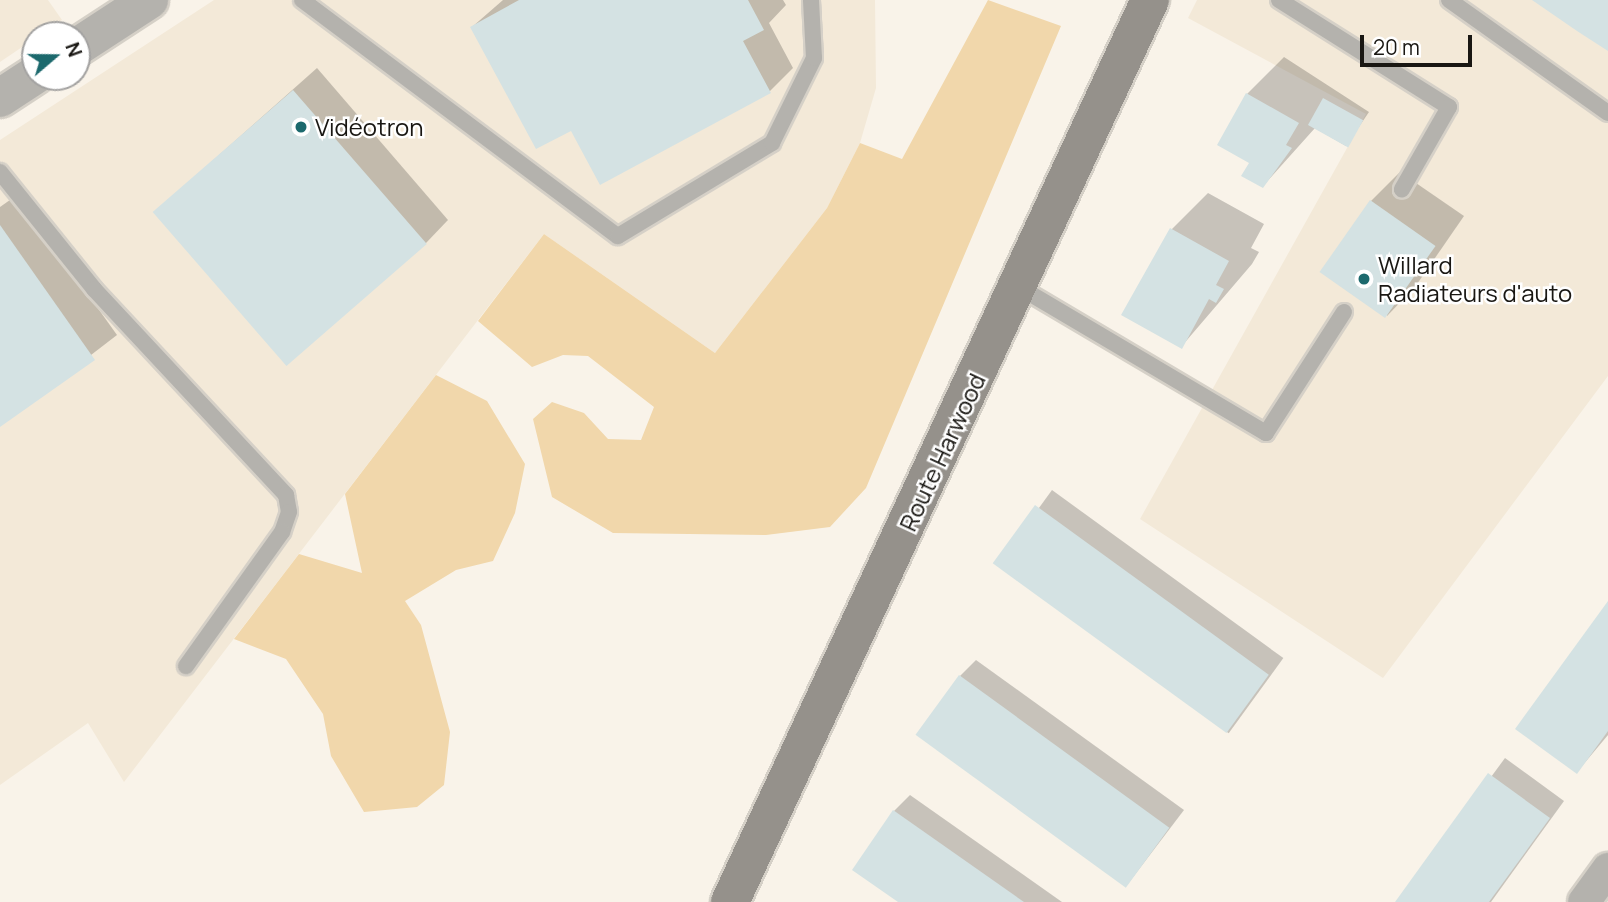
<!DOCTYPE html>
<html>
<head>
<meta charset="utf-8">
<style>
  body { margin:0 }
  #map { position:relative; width:1608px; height:902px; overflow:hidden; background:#f9f3e9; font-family:Manrope,sans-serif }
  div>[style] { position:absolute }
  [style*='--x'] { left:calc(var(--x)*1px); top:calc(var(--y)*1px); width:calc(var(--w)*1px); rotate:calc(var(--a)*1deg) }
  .built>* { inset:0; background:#f3e9d8 }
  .green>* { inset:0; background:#f1d7ab }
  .shadow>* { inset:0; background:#0003; transform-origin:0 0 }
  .building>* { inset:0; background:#d4e2e3; transform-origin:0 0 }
  .roads { filter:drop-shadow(2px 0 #d5d0c7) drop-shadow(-2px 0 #d5d0c7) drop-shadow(0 2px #d5d0c7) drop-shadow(0 -2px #d5d0c7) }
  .service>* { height:16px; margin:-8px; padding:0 8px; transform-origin:8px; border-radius:8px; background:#b4b2ad }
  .minor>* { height:32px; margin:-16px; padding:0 16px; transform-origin:16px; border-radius:16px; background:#b4b2ad }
  .tertiary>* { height:38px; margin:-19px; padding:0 19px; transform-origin:19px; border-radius:19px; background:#b4b2ad }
  .secondary>* { height:38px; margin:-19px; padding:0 19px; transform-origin:19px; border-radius:19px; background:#95918b }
  .dots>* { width:19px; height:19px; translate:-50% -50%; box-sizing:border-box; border:4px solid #fff; border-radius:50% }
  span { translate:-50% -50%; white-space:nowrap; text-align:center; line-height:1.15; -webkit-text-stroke:5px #fff; paint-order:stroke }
  .poi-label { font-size:24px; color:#191713 }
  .left { translate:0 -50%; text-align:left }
  .street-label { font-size:24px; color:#191713 }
  .north { position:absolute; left:21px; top:21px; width:70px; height:70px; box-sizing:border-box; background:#fff; border:2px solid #a3a2a1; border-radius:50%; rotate:70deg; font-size:19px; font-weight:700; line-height:28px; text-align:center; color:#191713 }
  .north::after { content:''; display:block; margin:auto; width:24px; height:32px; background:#1c696d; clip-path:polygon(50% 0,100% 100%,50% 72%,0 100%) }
  .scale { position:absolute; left:1360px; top:35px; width:112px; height:32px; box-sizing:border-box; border:4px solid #191713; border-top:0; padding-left:9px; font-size:21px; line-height:24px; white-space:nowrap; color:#191713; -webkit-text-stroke:5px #fff; paint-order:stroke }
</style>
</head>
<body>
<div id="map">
  <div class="built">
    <div style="clip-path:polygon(0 0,48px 0,62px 20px,0 62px)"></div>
    <div style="clip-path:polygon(214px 0,875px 0,876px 88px,860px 143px,827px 208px,715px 353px,544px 234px,124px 782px,88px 723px,0 785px,0 140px)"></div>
    <div style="clip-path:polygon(1197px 0,1608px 0,1608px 376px,1383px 678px,1140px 519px,1366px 114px,1188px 18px)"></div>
  </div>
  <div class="green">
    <div style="clip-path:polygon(988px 0,1061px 26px,866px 488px,830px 527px,766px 535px,613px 533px,552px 497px,533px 419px,552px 402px,584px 413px,608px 439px,641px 440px,654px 407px,588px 356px,563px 355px,532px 367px,478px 321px,544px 234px,715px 353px,827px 208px,860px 143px,902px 159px)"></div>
    <div style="clip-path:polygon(436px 375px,487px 401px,525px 464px,515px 513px,493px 561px,456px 570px,405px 601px,421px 625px,450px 732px,444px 785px,417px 807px,364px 812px,331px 756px,323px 714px,286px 659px,234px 639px,299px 554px,362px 573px,345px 494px)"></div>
  </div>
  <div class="shadow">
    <div style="clip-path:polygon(503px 0,783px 0,786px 5px,769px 23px,793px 68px,770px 91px,571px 128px,472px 27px)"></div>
    <div style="clip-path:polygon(1284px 57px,1369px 112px,1346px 146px,1315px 128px,1263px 186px,1251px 162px,1219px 144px,1247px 94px)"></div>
    <div style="clip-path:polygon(317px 68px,448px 220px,426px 243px,155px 212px)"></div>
    <div style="clip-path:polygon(1400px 172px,1464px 216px,1415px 287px,1387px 316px,1371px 201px)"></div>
    <div style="clip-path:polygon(1208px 193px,1264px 224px,1251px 248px,1259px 252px,1252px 264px,1181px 347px,1172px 229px)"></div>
    <div style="clip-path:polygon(17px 195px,117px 335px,0 425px,0 207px)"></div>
    <div style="left:1052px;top:490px;width:286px;height:93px;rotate:36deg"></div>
    <div style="clip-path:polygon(1608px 604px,1608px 735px,1577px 772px)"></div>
    <div style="clip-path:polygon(976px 660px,1184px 810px,1127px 885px,960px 676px)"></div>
    <div style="clip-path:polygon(1505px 758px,1564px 801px,1491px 902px,1399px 902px)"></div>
    <div style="clip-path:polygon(910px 795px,1062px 902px,901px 902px,894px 811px)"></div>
  </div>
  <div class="building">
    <div style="clip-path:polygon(519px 0,748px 0,764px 30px,743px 41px,771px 93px,600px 185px,571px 131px,536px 149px,470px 27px)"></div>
    <div style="clip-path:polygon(1532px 0,1608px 0,1608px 51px,1577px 31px)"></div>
    <div style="left:293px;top:90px;width:204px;height:186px;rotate:49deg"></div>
    <div style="clip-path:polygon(1246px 93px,1299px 123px,1286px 145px,1292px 148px,1263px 188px,1241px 176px,1249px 163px,1217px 145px)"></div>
    <div style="left:1323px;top:98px;width:46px;height:31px;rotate:29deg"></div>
    <div style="left:1370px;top:200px;width:80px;height:88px;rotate:35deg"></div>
    <div style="clip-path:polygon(0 225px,95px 360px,0 427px)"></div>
    <div style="clip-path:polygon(1170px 228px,1229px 261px,1216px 285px,1224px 289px,1216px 303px,1209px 299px,1182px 349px,1121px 315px)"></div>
    <div style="left:1035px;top:505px;width:289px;height:72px;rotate:36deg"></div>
    <div style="clip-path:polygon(1608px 601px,1608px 731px,1577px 774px,1515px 729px)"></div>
    <div style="left:959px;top:675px;width:260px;height:74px;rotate:36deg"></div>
    <div style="clip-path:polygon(1488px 773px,1550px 818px,1529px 847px,1489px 902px,1395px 902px)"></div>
    <div style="clip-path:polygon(893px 810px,1024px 902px,898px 902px,852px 870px)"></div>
  </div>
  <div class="roads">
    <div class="service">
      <div style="--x:302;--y:0;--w:394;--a:36.8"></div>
      <div style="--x:618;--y:236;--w:180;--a:-31.1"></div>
      <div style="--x:772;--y:143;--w:95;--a:-63.7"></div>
      <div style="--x:814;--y:58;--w:58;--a:-93"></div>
      <div style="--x:1279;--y:0;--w:201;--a:32.2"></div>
      <div style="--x:1449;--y:107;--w:95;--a:119.8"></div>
      <div style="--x:1449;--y:0;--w:195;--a:35.4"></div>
      <div style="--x:0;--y:172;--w:150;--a:51.2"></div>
      <div style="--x:94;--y:289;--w:282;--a:47"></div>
      <div style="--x:286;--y:495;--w:17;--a:80"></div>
      <div style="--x:289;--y:512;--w:21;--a:109"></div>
      <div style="--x:282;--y:532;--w:165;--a:125.6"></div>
      <div style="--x:1019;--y:287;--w:287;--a:30.6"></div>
      <div style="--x:1266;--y:433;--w:144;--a:-57.2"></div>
    </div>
    <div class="minor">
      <div style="--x:1584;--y:902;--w:41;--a:-54"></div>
    </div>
    <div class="tertiary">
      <div style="--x:77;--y:47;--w:86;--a:-33.1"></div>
      <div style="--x:0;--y:98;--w:42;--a:-33.3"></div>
    </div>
    <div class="secondary">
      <div style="--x:730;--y:902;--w:995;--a:-65.03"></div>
    </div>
  </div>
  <div class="dots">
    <div style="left:301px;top:127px;background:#1c696d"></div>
    <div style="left:1364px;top:279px;background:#1c696d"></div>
  </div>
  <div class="poi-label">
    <span class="left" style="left:315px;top:127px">Vidéotron</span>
    <span class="left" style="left:1378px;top:279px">Willard<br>Radiateurs d'auto</span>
  </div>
  <div class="street-label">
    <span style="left:942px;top:452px;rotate:-65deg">Route Harwood</span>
  </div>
  <div class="north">N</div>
  <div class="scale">20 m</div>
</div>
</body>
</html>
